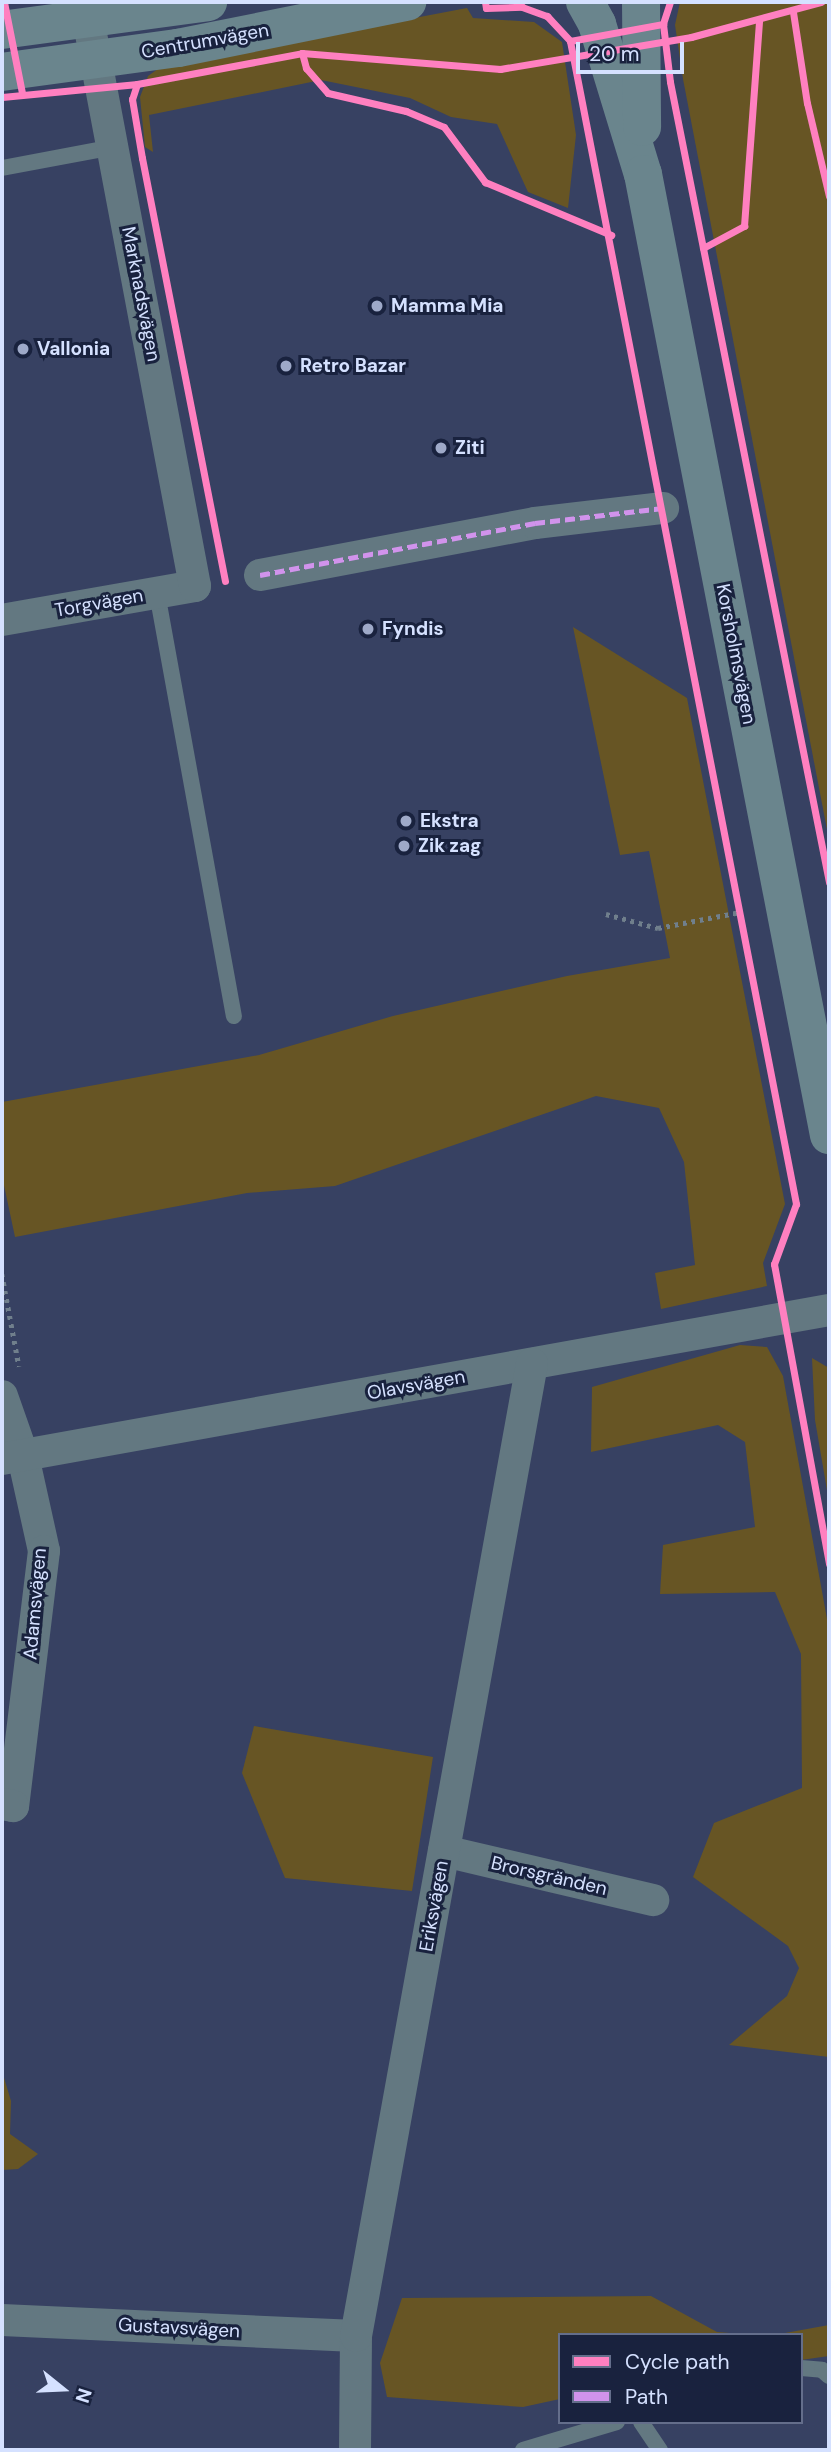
<!DOCTYPE html>
<html>
<head>
<meta charset="utf-8">
<style>
  body { margin:0 }
  #map { position:relative; width:831px; height:2452px; overflow:hidden; background:#374162; font-family:"DM Sans",sans-serif }
  div>[style] { position:absolute }
  [style*='--x'] { left:calc(var(--x)*1px); top:calc(var(--y)*1px); width:calc(var(--w)*1px); rotate:calc(var(--a)*1deg) }
  .green>* { inset:0; background:#675524 }
  .path>* { height:4.5px; margin-top:-2.25px; transform-origin:0; background:repeating-linear-gradient(90deg,#707f8c 0 3.5px,transparent 0 8.5px) }
  .lane>* { height:16px; margin:-8px; padding:0 8px; transform-origin:8px; border-radius:8px; background:#637881 }
  .street>* { height:32px; margin:-16px; padding:0 16px; transform-origin:16px; border-radius:16px; background:#637881 }
  .secondary>* { height:38px; margin:-19px; padding:0 19px; transform-origin:19px; border-radius:19px; background:#6a858d }
  .quiet>* { height:5px; margin-top:-2.5px; transform-origin:0; background:repeating-linear-gradient(90deg,#d193ec 0 10px,transparent 0 15px) }
  .cycleway>* { height:7px; margin:-3.5px; padding:0 3.5px; transform-origin:3.5px; border-radius:3.5px; background:#ff80c0 }
  .dots>* { width:19px; height:19px; translate:-50% -50%; box-sizing:border-box; border:4px solid #19223e; border-radius:50% }
  span { translate:-50% -50%; white-space:nowrap; text-align:center; line-height:1.15; -webkit-text-stroke:6px #19223e; paint-order:stroke }
  .street-label { font-size:19px; color:#d5e1ff }
  .poi-label { font-size:19px; color:#d5e1ff; font-weight:700 }
  .left { translate:0 -50%; text-align:left }
  .frame { position:absolute; inset:0; border:4px solid #d5e1ff; pointer-events:none }
  .legend { position:absolute; left:558px; top:2333px; width:245px; height:91px; box-sizing:border-box; background:#19223e; border:2px solid #646e8b; margin:0; padding:9px 12px; list-style:none; font-size:21px; color:#d5e1ff }
  .legend li { display:flex; align-items:center; gap:14px; height:35px }
  .legend b { width:35px; border:2px solid #646e8b }
  .north { position:absolute; left:28px; top:2354px; width:70px; height:70px; -webkit-text-stroke:5px #19223e; paint-order:stroke; rotate:108deg; font-size:19px; font-weight:700; line-height:28px; text-align:center; color:#d5e1ff }
  .north::after { content:''; display:block; margin:auto; width:24px; height:32px; background:#d5e1ff; clip-path:polygon(50% 0,100% 100%,50% 72%,0 100%) }
  .scale { position:absolute; left:576px; top:42px; width:108px; height:32px; box-sizing:border-box; border:4px solid #d5e1ff; border-top:0; padding-left:9px; font-size:21px; line-height:24px; white-space:nowrap; color:#d5e1ff; -webkit-text-stroke:5px #19223e; paint-order:stroke }
</style>
</head>
<body>
<div id="map">
  <div class="green">
    <div style="clip-path:polygon(680px 2px,829px 2px,829px 840px,683px 79px,675px 25px)"></div>
    <div style="clip-path:polygon(467px 8px,473px 18px,534px 22px,562px 42px,576px 135px,568px 208px,528px 192px,497px 124px,451px 117px,410px 98px,321px 80px,149px 115px,153px 152px,145px 147px,140px 97px,148px 76px,162px 66px)"></div>
    <div style="clip-path:polygon(573px 627px,687px 698px,785px 1204px,763px 1263px,767px 1286px,661px 1309px,655px 1273px,695px 1265px,684px 1162px,659px 1108px,596px 1096px,335px 1186px,247px 1193px,15px 1237px,2px 1176px,2px 1102px,259px 1055px,393px 1016px,567px 976px,670px 958px,649px 851px,620px 855px)"></div>
    <div style="clip-path:polygon(740px 1345px,767px 1347px,783px 1376px,829px 1630px,829px 2057px,729px 2045px,787px 1996px,799px 1968px,788px 1946px,693px 1877px,714px 1823px,802px 1788px,801px 1654px,775px 1592px,660px 1594px,663px 1545px,755px 1527px,745px 1442px,718px 1425px,591px 1452px,592px 1387px)"></div>
    <div style="clip-path:polygon(812px 1358px,829px 1368px,829px 1502px,815px 1420px)"></div>
    <div style="clip-path:polygon(254px 1726px,433px 1757px,412px 1891px,285px 1878px,242px 1773px)"></div>
    <div style="clip-path:polygon(2px 2071px,11px 2101px,10px 2134px,38px 2154px,18px 2169px,2px 2170px)"></div>
    <div style="clip-path:polygon(651px 2296px,717px 2332px,755px 2335px,560px 2335px,560px 2399px,523px 2407px,387px 2397px,380px 2363px,402px 2298px)"></div>
    <div style="clip-path:polygon(829px 2325px,829px 2356px,801px 2360px,801px 2335px,774px 2335px)"></div>
  </div>
  <div class="path">
    <div style="--x:606;--y:914;--w:54;--a:15.1"></div>
    <div style="--x:658;--y:928;--w:84;--a:-11"></div>
    <div style="--x:2;--y:1274;--w:94;--a:79.5"></div>
  </div>
  <div class="lane">
    <div style="--x:2;--y:168;--w:113;--a:-10.7"></div>
    <div style="--x:157;--y:593;--w:430;--a:79.7"></div>
    <div style="--x:801;--y:2368;--w:21;--a:5"></div>
    <div style="--x:822;--y:2370;--w:9;--a:41"></div>
    <div style="--x:641;--y:2422;--w:34;--a:56"></div>
    <div style="--x:523;--y:2450;--w:98;--a:-16.6"></div>
  </div>
  <div class="street">
    <div style="--x:260;--y:575;--w:280;--a:-10.7"></div>
    <div style="--x:535;--y:523;--w:129;--a:-6.7"></div>
    <div style="--x:2;--y:620;--w:196;--a:-10"></div>
    <div style="--x:195;--y:586;--w:594;--a:-100.67"></div>
    <div style="--x:2;--y:1396;--w:64;--a:70.7"></div>
    <div style="--x:23;--y:1456;--w:97;--a:77.5"></div>
    <div style="--x:44;--y:1551;--w:257;--a:96.9"></div>
    <div style="--x:13;--y:1806;--w:11;--a:-170"></div>
    <div style="--x:2;--y:1459;--w:840;--a:-10.21"></div>
    <div style="--x:444;--y:1851;--w:215;--a:13.2"></div>
    <div style="--x:2;--y:2320;--w:354;--a:2.6"></div>
    <div style="--x:355;--y:2450;--w:114;--a:-89.5"></div>
    <div style="--x:356;--y:2336;--w:988;--a:-79.74"></div>
  </div>
  <div class="secondary">
    <div style="--x:585;--y:2;--w:25;--a:61"></div>
    <div style="--x:597;--y:24;--w:157;--a:73"></div>
    <div style="--x:643;--y:174;--w:979;--a:79.05"></div>
    <div style="--x:641;--y:2;--w:125;--a:89.5"></div>
    <div style="--x:2;--y:30;--w:208;--a:-7.7"></div>
    <div style="--x:2;--y:72;--w:178;--a:-7.8"></div>
    <div style="--x:178;--y:48;--w:234;--a:-11.4"></div>
  </div>
  <div class="quiet">
    <div style="--x:260;--y:575;--w:280;--a:-10.7"></div>
    <div style="--x:535;--y:523;--w:129;--a:-6.7"></div>
  </div>
  <div class="cycleway">
    <div style="--x:4;--y:2;--w:93;--a:78.8"></div>
    <div style="--x:485;--y:2;--w:6;--a:81"></div>
    <div style="--x:486;--y:8;--w:36;--a:-2"></div>
    <div style="--x:522;--y:7;--w:27;--a:20"></div>
    <div style="--x:547;--y:16;--w:34;--a:47"></div>
    <div style="--x:570;--y:41;--w:1185;--a:79"></div>
    <div style="--x:796;--y:1204;--w:64;--a:110.1"></div>
    <div style="--x:774;--y:1264;--w:305;--a:79.6"></div>
    <div style="--x:670;--y:2;--w:23;--a:108"></div>
    <div style="--x:663;--y:24;--w:58;--a:83.1"></div>
    <div style="--x:670;--y:82;--w:816;--a:78.76"></div>
    <div style="--x:793;--y:12;--w:92;--a:81.3"></div>
    <div style="--x:807;--y:103;--w:96;--a:76.7"></div>
    <div style="--x:570;--y:41;--w:95;--a:-10.4"></div>
    <div style="--x:302;--y:53;--w:16;--a:75"></div>
    <div style="--x:306;--y:68;--w:33;--a:49"></div>
    <div style="--x:328;--y:93;--w:80;--a:13"></div>
    <div style="--x:406;--y:111;--w:41;--a:22.8"></div>
    <div style="--x:444;--y:127;--w:69;--a:53.3"></div>
    <div style="--x:485;--y:182;--w:137;--a:22.8"></div>
    <div style="--x:137;--y:84;--w:16;--a:108"></div>
    <div style="--x:132;--y:99;--w:60;--a:80.4"></div>
    <div style="--x:142;--y:158;--w:431;--a:78.9"></div>
    <div style="--x:2;--y:97;--w:136;--a:-5.5"></div>
    <div style="--x:137;--y:84;--w:168;--a:-10.6"></div>
    <div style="--x:302;--y:53;--w:199;--a:4.6"></div>
    <div style="--x:500;--y:69;--w:194;--a:-9.5"></div>
    <div style="--x:691;--y:37;--w:135;--a:-15.1"></div>
    <div style="--x:703;--y:248;--w:47;--a:-28.2"></div>
    <div style="--x:744;--y:226;--w:207;--a:-85.8"></div>
  </div>
  <div class="dots">
    <div style="left:377px;top:306px;background:#9ea9c8"></div>
    <div style="left:23px;top:349px;background:#9ea9c8"></div>
    <div style="left:286px;top:366px;background:#9ea9c8"></div>
    <div style="left:441px;top:448px;background:#9ea9c8"></div>
    <div style="left:368px;top:629px;background:#9ea9c8"></div>
    <div style="left:406px;top:821px;background:#9ea9c8"></div>
    <div style="left:404px;top:846px;background:#9ea9c8"></div>
  </div>
  <div class="street-label">
    <span style="left:205px;top:41px;rotate:-10deg">Centrumvägen</span>
    <span style="left:141px;top:294px;rotate:79deg">Marknadsvägen</span>
    <span style="left:99px;top:603px;rotate:-10deg">Torgvägen</span>
    <span style="left:736px;top:654px;rotate:79deg">Korsholmsvägen</span>
    <span style="left:416px;top:1385px;rotate:-10deg">Olavsvägen</span>
    <span style="left:35px;top:1604px;rotate:-85deg">Adamsvägen</span>
    <span style="left:549px;top:1876px;rotate:13deg">Brorsgränden</span>
    <span style="left:434px;top:1906px;rotate:-80deg">Eriksvägen</span>
    <span style="left:179px;top:2328px;rotate:3deg">Gustavsvägen</span>
  </div>
  <div class="poi-label">
    <span class="left" style="left:391px;top:306px">Mamma Mia</span>
    <span class="left" style="left:37px;top:349px">Vallonia</span>
    <span class="left" style="left:300px;top:366px">Retro Bazar</span>
    <span class="left" style="left:455px;top:448px">Ziti</span>
    <span class="left" style="left:382px;top:629px">Fyndis</span>
    <span class="left" style="left:420px;top:821px">Ekstra</span>
    <span class="left" style="left:418px;top:846px">Zik zag</span>
  </div>
  <div class="frame"></div>
  <ul class="legend">
  <li><b style="height:9px;background:#ff80c0"></b>Cycle path</li>
  <li><b style="height:9px;background:#d193ec"></b>Path</li>
  </ul>
  <div class="north">N</div>
  <div class="scale">20 m</div>
</div>
</body>
</html>
